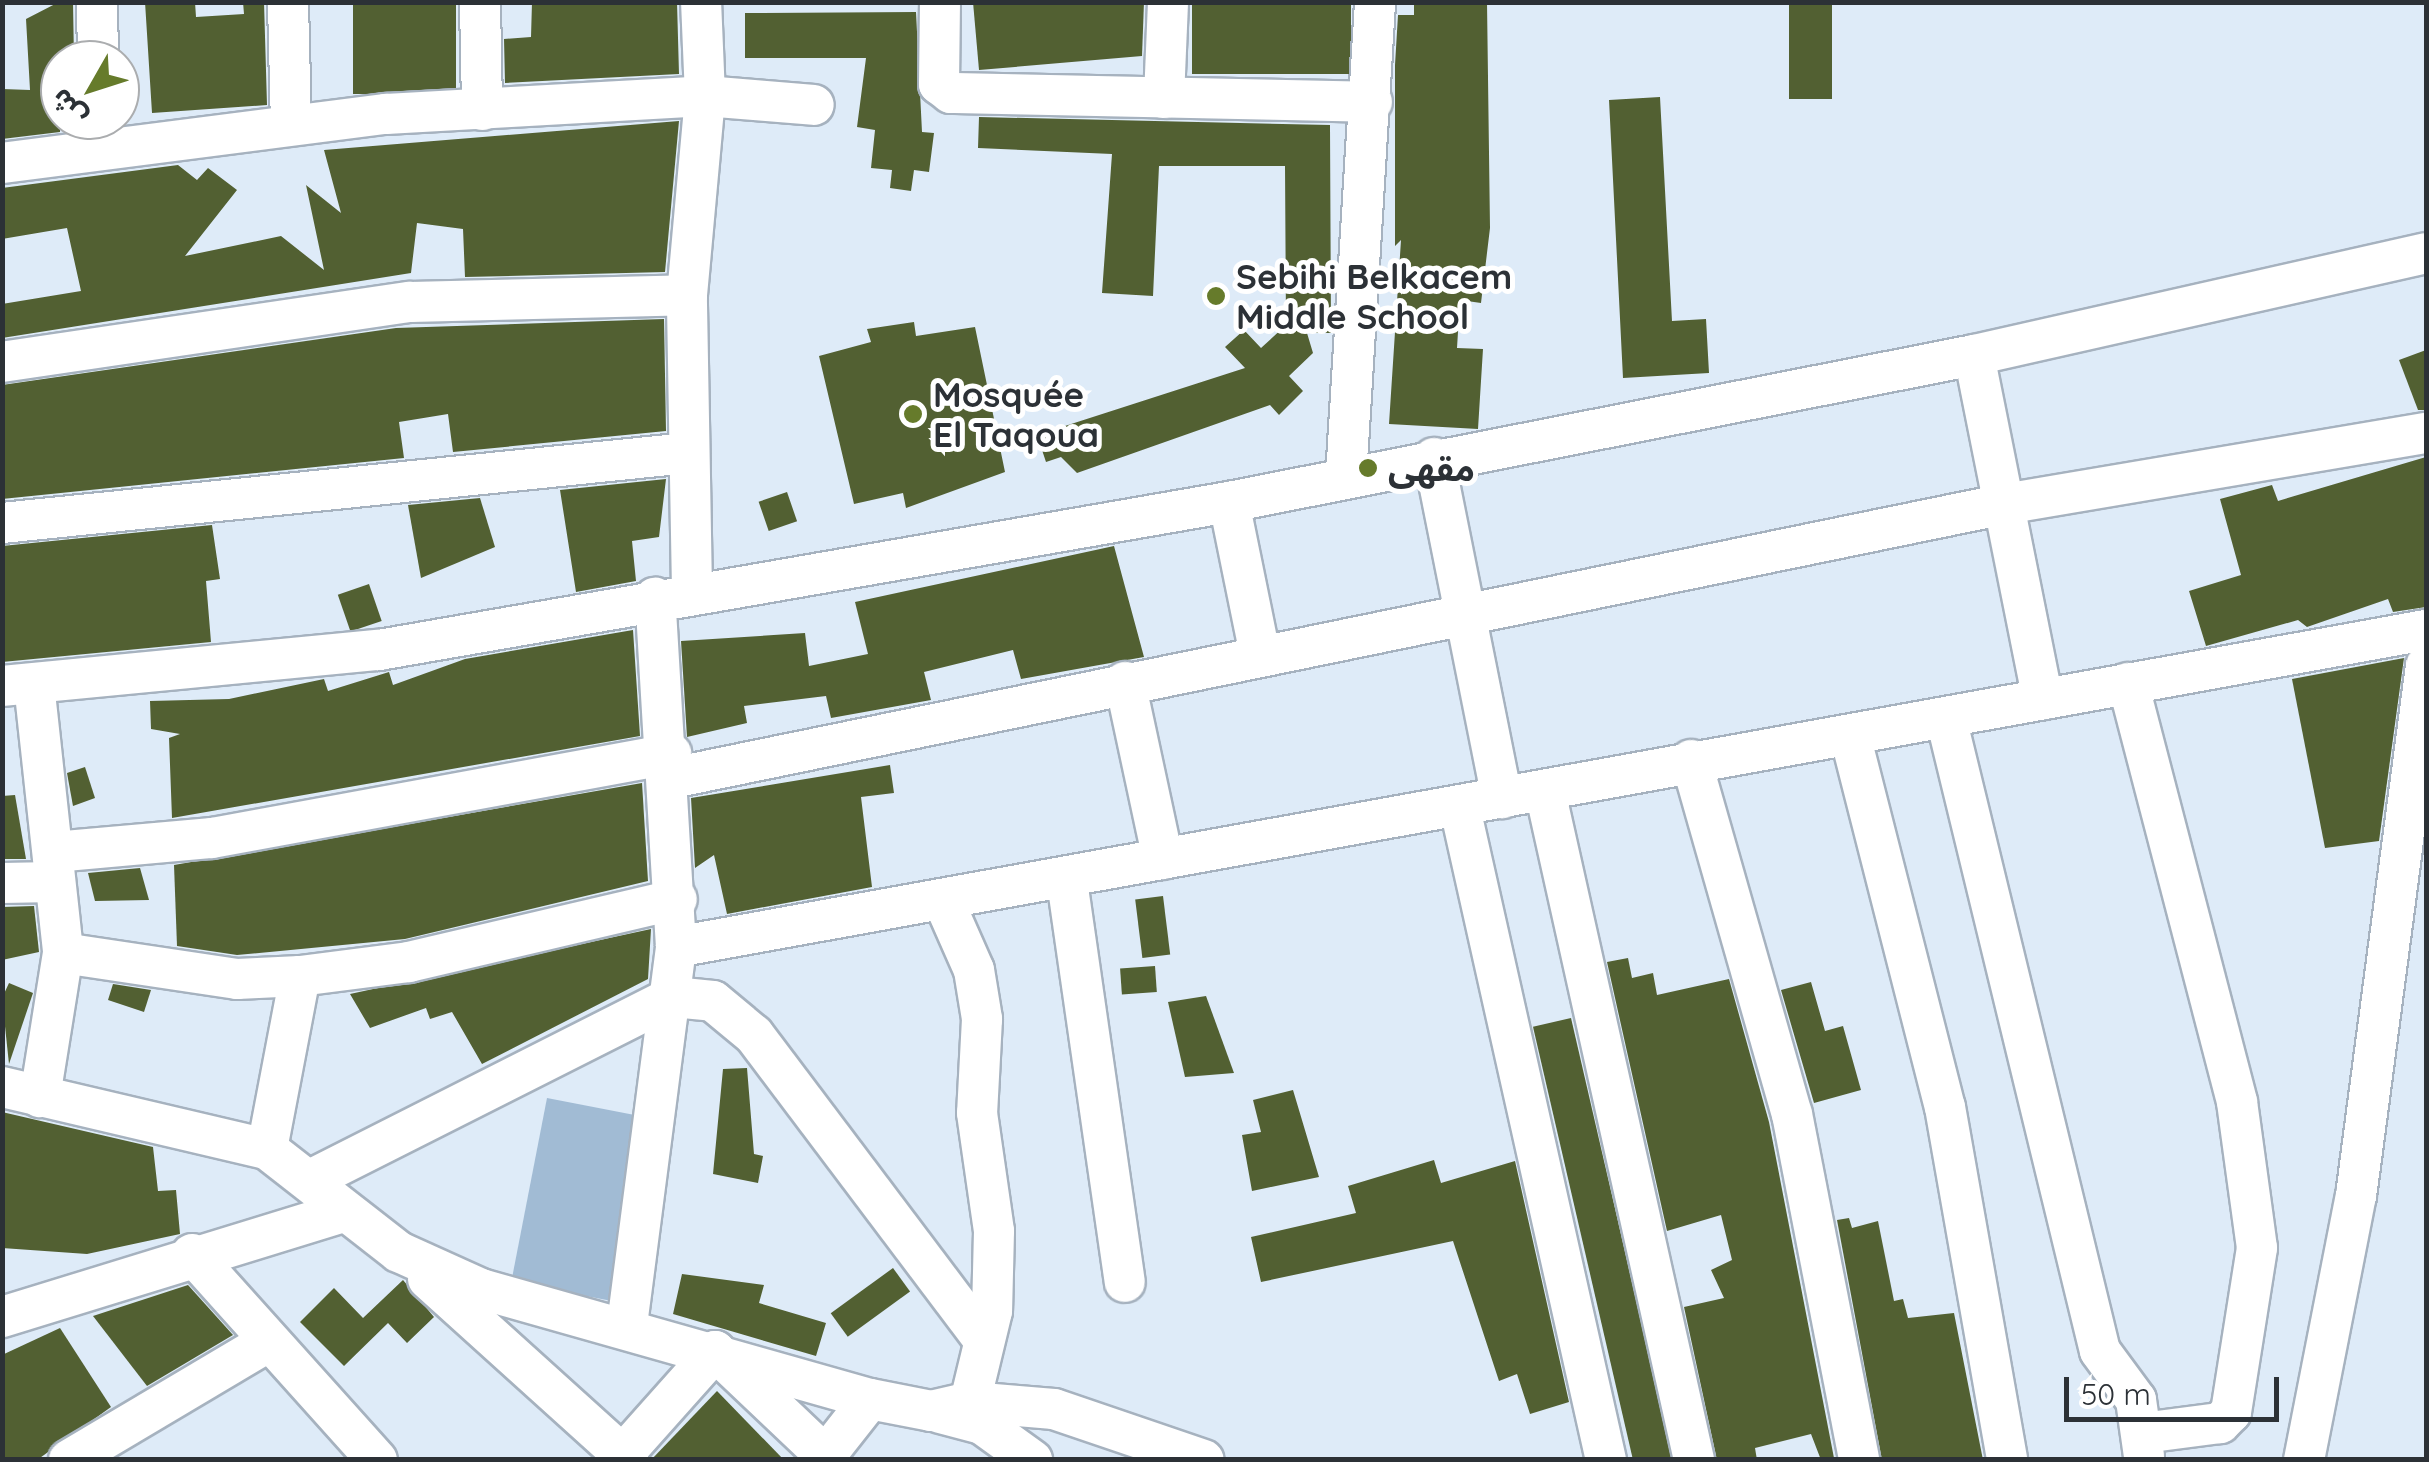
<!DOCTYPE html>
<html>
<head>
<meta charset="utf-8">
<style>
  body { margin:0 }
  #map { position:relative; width:2429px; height:1462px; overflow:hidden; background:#deebf8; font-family:Quicksand,"Noto Sans Arabic",sans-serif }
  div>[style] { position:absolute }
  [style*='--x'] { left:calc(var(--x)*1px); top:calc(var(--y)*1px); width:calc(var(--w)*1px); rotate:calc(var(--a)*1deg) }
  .green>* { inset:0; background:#a1bbd4; transform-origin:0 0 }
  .building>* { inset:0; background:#526032; transform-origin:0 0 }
  .roads { filter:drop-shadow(2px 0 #a6b2bf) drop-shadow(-2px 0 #a6b2bf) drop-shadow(0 2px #a6b2bf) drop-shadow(0 -2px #a6b2bf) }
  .minor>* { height:40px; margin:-20px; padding:0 20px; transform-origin:20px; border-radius:20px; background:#fff }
  .dots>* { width:28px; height:28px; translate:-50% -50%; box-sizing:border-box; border:5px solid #fff; border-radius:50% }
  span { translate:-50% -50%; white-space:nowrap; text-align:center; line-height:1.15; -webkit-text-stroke:10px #fff; paint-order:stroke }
  .poi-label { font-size:35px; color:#2c3136; font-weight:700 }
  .left { translate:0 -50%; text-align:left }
  .frame { position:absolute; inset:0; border:5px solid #2c3136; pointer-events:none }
  .north { position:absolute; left:40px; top:40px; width:100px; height:100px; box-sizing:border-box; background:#fff; border:2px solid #abadaf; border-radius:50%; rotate:231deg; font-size:28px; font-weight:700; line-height:40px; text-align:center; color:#2c3136 }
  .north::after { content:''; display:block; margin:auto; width:35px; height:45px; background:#667b2b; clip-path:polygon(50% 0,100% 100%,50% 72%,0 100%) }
  .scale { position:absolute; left:2064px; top:1377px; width:215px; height:45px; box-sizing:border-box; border:5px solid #2c3136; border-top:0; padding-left:12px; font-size:30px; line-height:35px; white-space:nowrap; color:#2c3136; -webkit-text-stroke:8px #fff; paint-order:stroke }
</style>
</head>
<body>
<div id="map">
  <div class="green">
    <div style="left:547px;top:1098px;width:109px;height:187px;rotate:11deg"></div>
  </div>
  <div class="building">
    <div style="clip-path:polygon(59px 2px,73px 2px,74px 60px,60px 60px,60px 132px,2px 139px,2px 89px,30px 90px,26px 19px)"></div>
    <div style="clip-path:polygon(145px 2px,195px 2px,196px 17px,244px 14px,243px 2px,264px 2px,267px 105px,152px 113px)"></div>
    <div style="left:353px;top:2px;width:103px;height:92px"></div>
    <div style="clip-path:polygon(532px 2px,677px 2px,679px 74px,505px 83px,504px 39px,531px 37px)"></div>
    <div style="clip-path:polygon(973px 2px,1144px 2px,1142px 56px,979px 70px)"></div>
    <div style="left:1192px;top:2px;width:159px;height:72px"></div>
    <div style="clip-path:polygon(1414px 2px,1487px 2px,1490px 228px,1481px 303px,1460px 300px,1457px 348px,1483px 349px,1478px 429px,1389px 424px,1401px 240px,1395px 246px,1395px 65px,1398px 15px,1414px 15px)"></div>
    <div style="left:1789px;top:2px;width:43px;height:97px"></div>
    <div style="clip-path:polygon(916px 12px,922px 132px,934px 133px,929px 172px,914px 170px,911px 191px,890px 188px,892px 170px,871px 168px,875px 130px,857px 127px,866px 58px,745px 58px,745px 13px)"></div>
    <div style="clip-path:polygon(1660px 97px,1672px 321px,1706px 319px,1709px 373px,1623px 378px,1609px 100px)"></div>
    <div style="clip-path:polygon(979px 117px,1330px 125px,1331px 333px,1307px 333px,1313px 353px,1289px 376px,1303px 391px,1279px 415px,1270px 405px,1077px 473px,1061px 457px,1046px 462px,1037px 435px,1245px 368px,1225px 347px,1244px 330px,1261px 348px,1286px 325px,1285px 166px,1159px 166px,1153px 296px,1102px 293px,1112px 154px,978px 148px)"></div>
    <div style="clip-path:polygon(679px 121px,665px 272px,465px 277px,463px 229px,417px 223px,411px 273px,2px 338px,2px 304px,81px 291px,67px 228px,2px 239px,2px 188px,178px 165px,197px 180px,208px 168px,237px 190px,185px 256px,281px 236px,324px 270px,306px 185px,341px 213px,324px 150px)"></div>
    <div style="clip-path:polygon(664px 319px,666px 431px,453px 452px,448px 414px,399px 422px,404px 458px,2px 499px,2px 385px,396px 328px)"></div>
    <div style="clip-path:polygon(914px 322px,916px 336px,975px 327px,1005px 472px,906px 508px,903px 493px,854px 504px,819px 356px,871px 342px,867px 329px)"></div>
    <div style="clip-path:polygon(2426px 350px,2426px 410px,2418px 410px,2399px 360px)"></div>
    <div style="clip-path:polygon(2426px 457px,2426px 607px,2393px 612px,2388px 599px,2307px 627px,2298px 620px,2206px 646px,2189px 591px,2241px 575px,2220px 499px,2272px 485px,2278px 501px)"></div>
    <div style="clip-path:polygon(666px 479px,659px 537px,632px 541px,636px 581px,576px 592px,560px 490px)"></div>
    <div style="left:787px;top:492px;width:31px;height:30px;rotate:71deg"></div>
    <div style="clip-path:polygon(480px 498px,495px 547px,421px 578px,408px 505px)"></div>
    <div style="clip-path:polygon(212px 525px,220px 579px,206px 581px,211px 642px,2px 662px,2px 546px)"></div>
    <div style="clip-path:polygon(1114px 546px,1144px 657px,1021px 679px,1013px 650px,924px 672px,931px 700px,831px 718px,826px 696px,744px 706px,747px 723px,687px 737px,681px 641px,805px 633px,809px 666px,868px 654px,855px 602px)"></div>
    <div style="left:369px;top:584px;width:39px;height:33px;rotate:71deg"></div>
    <div style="clip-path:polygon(633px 630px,640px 736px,172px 818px,169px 738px,180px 734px,151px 729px,150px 701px,229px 699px,324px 679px,328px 691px,389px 672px,393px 685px,465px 659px)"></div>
    <div style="clip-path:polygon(2404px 658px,2379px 841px,2325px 848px,2292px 679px)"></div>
    <div style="clip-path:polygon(890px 765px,894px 793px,861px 797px,872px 887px,727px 914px,714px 855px,695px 868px,691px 798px)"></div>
    <div style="clip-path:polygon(85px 767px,95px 798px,73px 806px,67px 773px)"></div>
    <div style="clip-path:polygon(642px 783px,648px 881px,405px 939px,237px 955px,177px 946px,174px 865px)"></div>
    <div style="clip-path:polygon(15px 795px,26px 859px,2px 859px,2px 796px)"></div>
    <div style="clip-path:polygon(140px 868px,149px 900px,95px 901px,88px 873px)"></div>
    <div style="left:1163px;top:896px;width:59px;height:28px;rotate:83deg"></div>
    <div style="clip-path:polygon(34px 906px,39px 952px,2px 960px,2px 907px)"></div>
    <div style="clip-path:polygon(651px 929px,648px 979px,482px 1064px,452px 1012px,430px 1019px,426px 1008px,370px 1028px,350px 994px)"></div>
    <div style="clip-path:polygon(1628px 958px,1632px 978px,1653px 973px,1657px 995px,1729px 979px,1769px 1122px,1834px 1458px,1821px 1460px,1811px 1434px,1755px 1448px,1757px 1460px,1717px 1460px,1684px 1307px,1724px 1298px,1711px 1270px,1732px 1260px,1721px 1215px,1667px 1231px,1607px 962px)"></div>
    <div style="left:1155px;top:966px;width:26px;height:35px;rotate:86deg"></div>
    <div style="clip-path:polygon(1811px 982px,1825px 1031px,1843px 1026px,1861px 1090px,1814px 1103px,1781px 990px)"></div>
    <div style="clip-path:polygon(9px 983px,33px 993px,9px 1064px,2px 998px)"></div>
    <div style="clip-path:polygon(113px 984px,151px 990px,144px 1012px,108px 1000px)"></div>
    <div style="clip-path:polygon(1206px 996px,1234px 1073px,1185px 1077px,1168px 1002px)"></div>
    <div style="left:1571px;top:1018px;width:453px;height:39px;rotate:77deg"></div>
    <div style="clip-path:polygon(747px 1068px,754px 1154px,763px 1156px,758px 1183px,713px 1174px,723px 1069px)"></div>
    <div style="clip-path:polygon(1293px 1090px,1319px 1177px,1252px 1191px,1242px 1135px,1261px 1132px,1253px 1100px)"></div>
    <div style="clip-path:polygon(2px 1112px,153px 1147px,158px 1191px,176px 1190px,180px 1234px,87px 1254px,2px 1248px)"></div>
    <div style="clip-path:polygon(1434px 1160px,1441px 1183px,1515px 1161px,1569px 1402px,1530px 1414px,1517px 1374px,1499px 1381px,1453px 1241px,1261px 1282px,1251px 1237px,1356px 1213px,1348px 1186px)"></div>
    <div style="clip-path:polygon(1849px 1218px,1852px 1228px,1878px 1221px,1894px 1301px,1903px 1299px,1908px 1318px,1954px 1313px,1983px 1460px,1882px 1460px,1837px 1220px)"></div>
    <div style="left:893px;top:1268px;width:29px;height:77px;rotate:54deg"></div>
    <div style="clip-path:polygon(682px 1274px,764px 1285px,759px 1303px,826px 1323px,816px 1356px,673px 1314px)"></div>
    <div style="clip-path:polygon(403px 1280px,434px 1317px,407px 1343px,388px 1323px,344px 1366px,300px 1322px,334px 1288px,363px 1318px)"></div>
    <div style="clip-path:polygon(188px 1285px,233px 1335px,147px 1386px,93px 1316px)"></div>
    <div style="clip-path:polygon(60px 1328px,111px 1407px,37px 1460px,2px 1460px,2px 1355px)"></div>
    <div style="clip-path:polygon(717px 1391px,784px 1460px,651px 1460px)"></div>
  </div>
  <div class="roads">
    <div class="minor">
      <div style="--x:97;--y:2;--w:58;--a:89"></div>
      <div style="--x:288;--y:2;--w:123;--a:88.6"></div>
      <div style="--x:480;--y:2;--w:108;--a:88.9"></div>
      <div style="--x:940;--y:2;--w:82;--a:90.7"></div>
      <div style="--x:939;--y:84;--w:15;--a:37"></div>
      <div style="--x:951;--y:93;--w:421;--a:1.2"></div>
      <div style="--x:1164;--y:98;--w:96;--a:-87.6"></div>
      <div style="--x:2;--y:163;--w:387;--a:-7.3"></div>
      <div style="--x:386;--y:114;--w:320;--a:-3.2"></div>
      <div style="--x:705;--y:96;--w:109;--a:4.7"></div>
      <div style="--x:1974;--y:355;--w:351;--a:78.7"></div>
      <div style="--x:2;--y:362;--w:412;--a:-8.4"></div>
      <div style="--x:410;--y:302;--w:277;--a:-1.4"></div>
      <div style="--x:1434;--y:458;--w:347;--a:78.7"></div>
      <div style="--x:1346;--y:477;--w:476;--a:-86.5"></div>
      <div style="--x:1229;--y:502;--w:156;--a:78.5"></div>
      <div style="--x:2;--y:523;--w:689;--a:-5.83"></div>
      <div style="--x:692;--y:591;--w:296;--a:-91"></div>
      <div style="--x:687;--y:295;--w:200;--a:-84.8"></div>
      <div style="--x:705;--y:96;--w:94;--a:-92.4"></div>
      <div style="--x:1125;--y:682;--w:181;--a:77.9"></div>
      <div style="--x:2128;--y:683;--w:433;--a:75.4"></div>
      <div style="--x:2237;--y:1102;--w:147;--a:82.2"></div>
      <div style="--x:2257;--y:1248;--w:166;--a:99"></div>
      <div style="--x:2231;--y:1412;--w:16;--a:135"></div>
      <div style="--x:2220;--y:1423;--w:78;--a:172.6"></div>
      <div style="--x:34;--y:684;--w:271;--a:83.8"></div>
      <div style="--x:63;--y:953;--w:146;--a:99.1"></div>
      <div style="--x:2;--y:686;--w:379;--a:-5.5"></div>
      <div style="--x:379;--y:650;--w:863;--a:-9.88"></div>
      <div style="--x:1229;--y:502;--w:759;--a:-11.16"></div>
      <div style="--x:1974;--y:355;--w:463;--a:-12.7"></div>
      <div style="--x:1946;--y:718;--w:651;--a:76.33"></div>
      <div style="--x:2100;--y:1351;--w:61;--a:53.7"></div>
      <div style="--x:2136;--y:1400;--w:57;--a:81.9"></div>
      <div style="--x:1850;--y:735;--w:384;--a:75.7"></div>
      <div style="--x:1945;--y:1107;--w:358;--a:80"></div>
      <div style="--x:1691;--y:760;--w:368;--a:74.1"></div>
      <div style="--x:1792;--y:1114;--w:352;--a:79"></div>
      <div style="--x:672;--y:778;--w:1361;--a:-11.62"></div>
      <div style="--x:2005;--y:504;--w:427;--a:-9.6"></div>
      <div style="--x:1545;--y:791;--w:685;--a:77.44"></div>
      <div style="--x:1460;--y:808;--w:668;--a:77.38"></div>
      <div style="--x:54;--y:852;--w:159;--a:-5.1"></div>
      <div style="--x:212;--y:838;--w:467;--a:-10.4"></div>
      <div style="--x:1067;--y:881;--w:405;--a:81.8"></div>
      <div style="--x:2;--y:883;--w:52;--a:-1.1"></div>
      <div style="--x:944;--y:902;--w:74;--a:66.2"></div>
      <div style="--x:974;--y:970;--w:50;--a:80.7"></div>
      <div style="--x:982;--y:1019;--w:94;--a:93"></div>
      <div style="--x:977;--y:1113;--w:119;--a:81.8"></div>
      <div style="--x:994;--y:1231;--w:80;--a:91.4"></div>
      <div style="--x:992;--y:1311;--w:94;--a:103.6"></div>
      <div style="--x:676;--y:947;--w:1778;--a:-10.27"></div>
      <div style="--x:63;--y:953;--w:176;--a:8.5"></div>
      <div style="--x:237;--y:979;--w:63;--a:-2.7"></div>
      <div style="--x:300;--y:976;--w:110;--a:-7.3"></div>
      <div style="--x:409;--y:962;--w:275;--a:-13.2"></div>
      <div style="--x:2;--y:1087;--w:272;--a:13.2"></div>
      <div style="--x:267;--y:1149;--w:167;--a:38"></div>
      <div style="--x:399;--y:1252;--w:90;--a:24.3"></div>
      <div style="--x:481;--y:1289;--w:404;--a:15.8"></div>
      <div style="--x:870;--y:1399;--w:62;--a:11.1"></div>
      <div style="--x:931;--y:1411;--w:40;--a:-13"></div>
      <div style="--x:970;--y:1402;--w:84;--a:4.8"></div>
      <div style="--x:1054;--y:1409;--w:158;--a:18.8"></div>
      <div style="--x:267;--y:1149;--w:176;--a:-79.2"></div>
      <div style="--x:312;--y:1179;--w:404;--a:-26.8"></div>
      <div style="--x:673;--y:997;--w:40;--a:5.7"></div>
      <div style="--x:713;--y:1001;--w:53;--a:39.7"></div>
      <div style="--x:754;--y:1035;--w:381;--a:53"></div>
      <div style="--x:192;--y:1254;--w:277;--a:48.1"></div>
      <div style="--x:428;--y:1279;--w:270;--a:42.1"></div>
      <div style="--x:2;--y:1317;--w:357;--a:-17.1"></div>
      <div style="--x:627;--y:1325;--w:381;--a:-82.6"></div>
      <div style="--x:676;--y:947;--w:350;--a:-93.4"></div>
      <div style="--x:940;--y:1413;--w:43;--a:14.7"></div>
      <div style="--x:982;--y:1424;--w:62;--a:35.8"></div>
      <div style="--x:826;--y:1455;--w:71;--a:-51.8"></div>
      <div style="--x:69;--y:1460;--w:231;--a:-30.7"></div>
      <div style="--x:618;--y:1460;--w:146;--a:-48.3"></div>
      <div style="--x:715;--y:1351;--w:158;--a:43.5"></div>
      <div style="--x:2304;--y:1460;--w:269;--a:-78.9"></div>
      <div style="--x:2356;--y:1196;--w:535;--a:-82.48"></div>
    </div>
  </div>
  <div class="dots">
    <div style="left:1216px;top:296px;background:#667b2b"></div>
    <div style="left:913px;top:414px;background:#667b2b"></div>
    <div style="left:1368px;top:468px;background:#667b2b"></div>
  </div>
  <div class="poi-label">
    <span class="left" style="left:1236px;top:296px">Sebihi Belkacem<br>Middle School</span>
    <span class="left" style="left:933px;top:414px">Mosquée<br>El Taqoua</span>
    <span class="left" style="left:1388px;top:468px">مقهى</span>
  </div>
  <div class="frame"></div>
  <div class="north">ش</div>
  <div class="scale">50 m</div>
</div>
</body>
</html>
